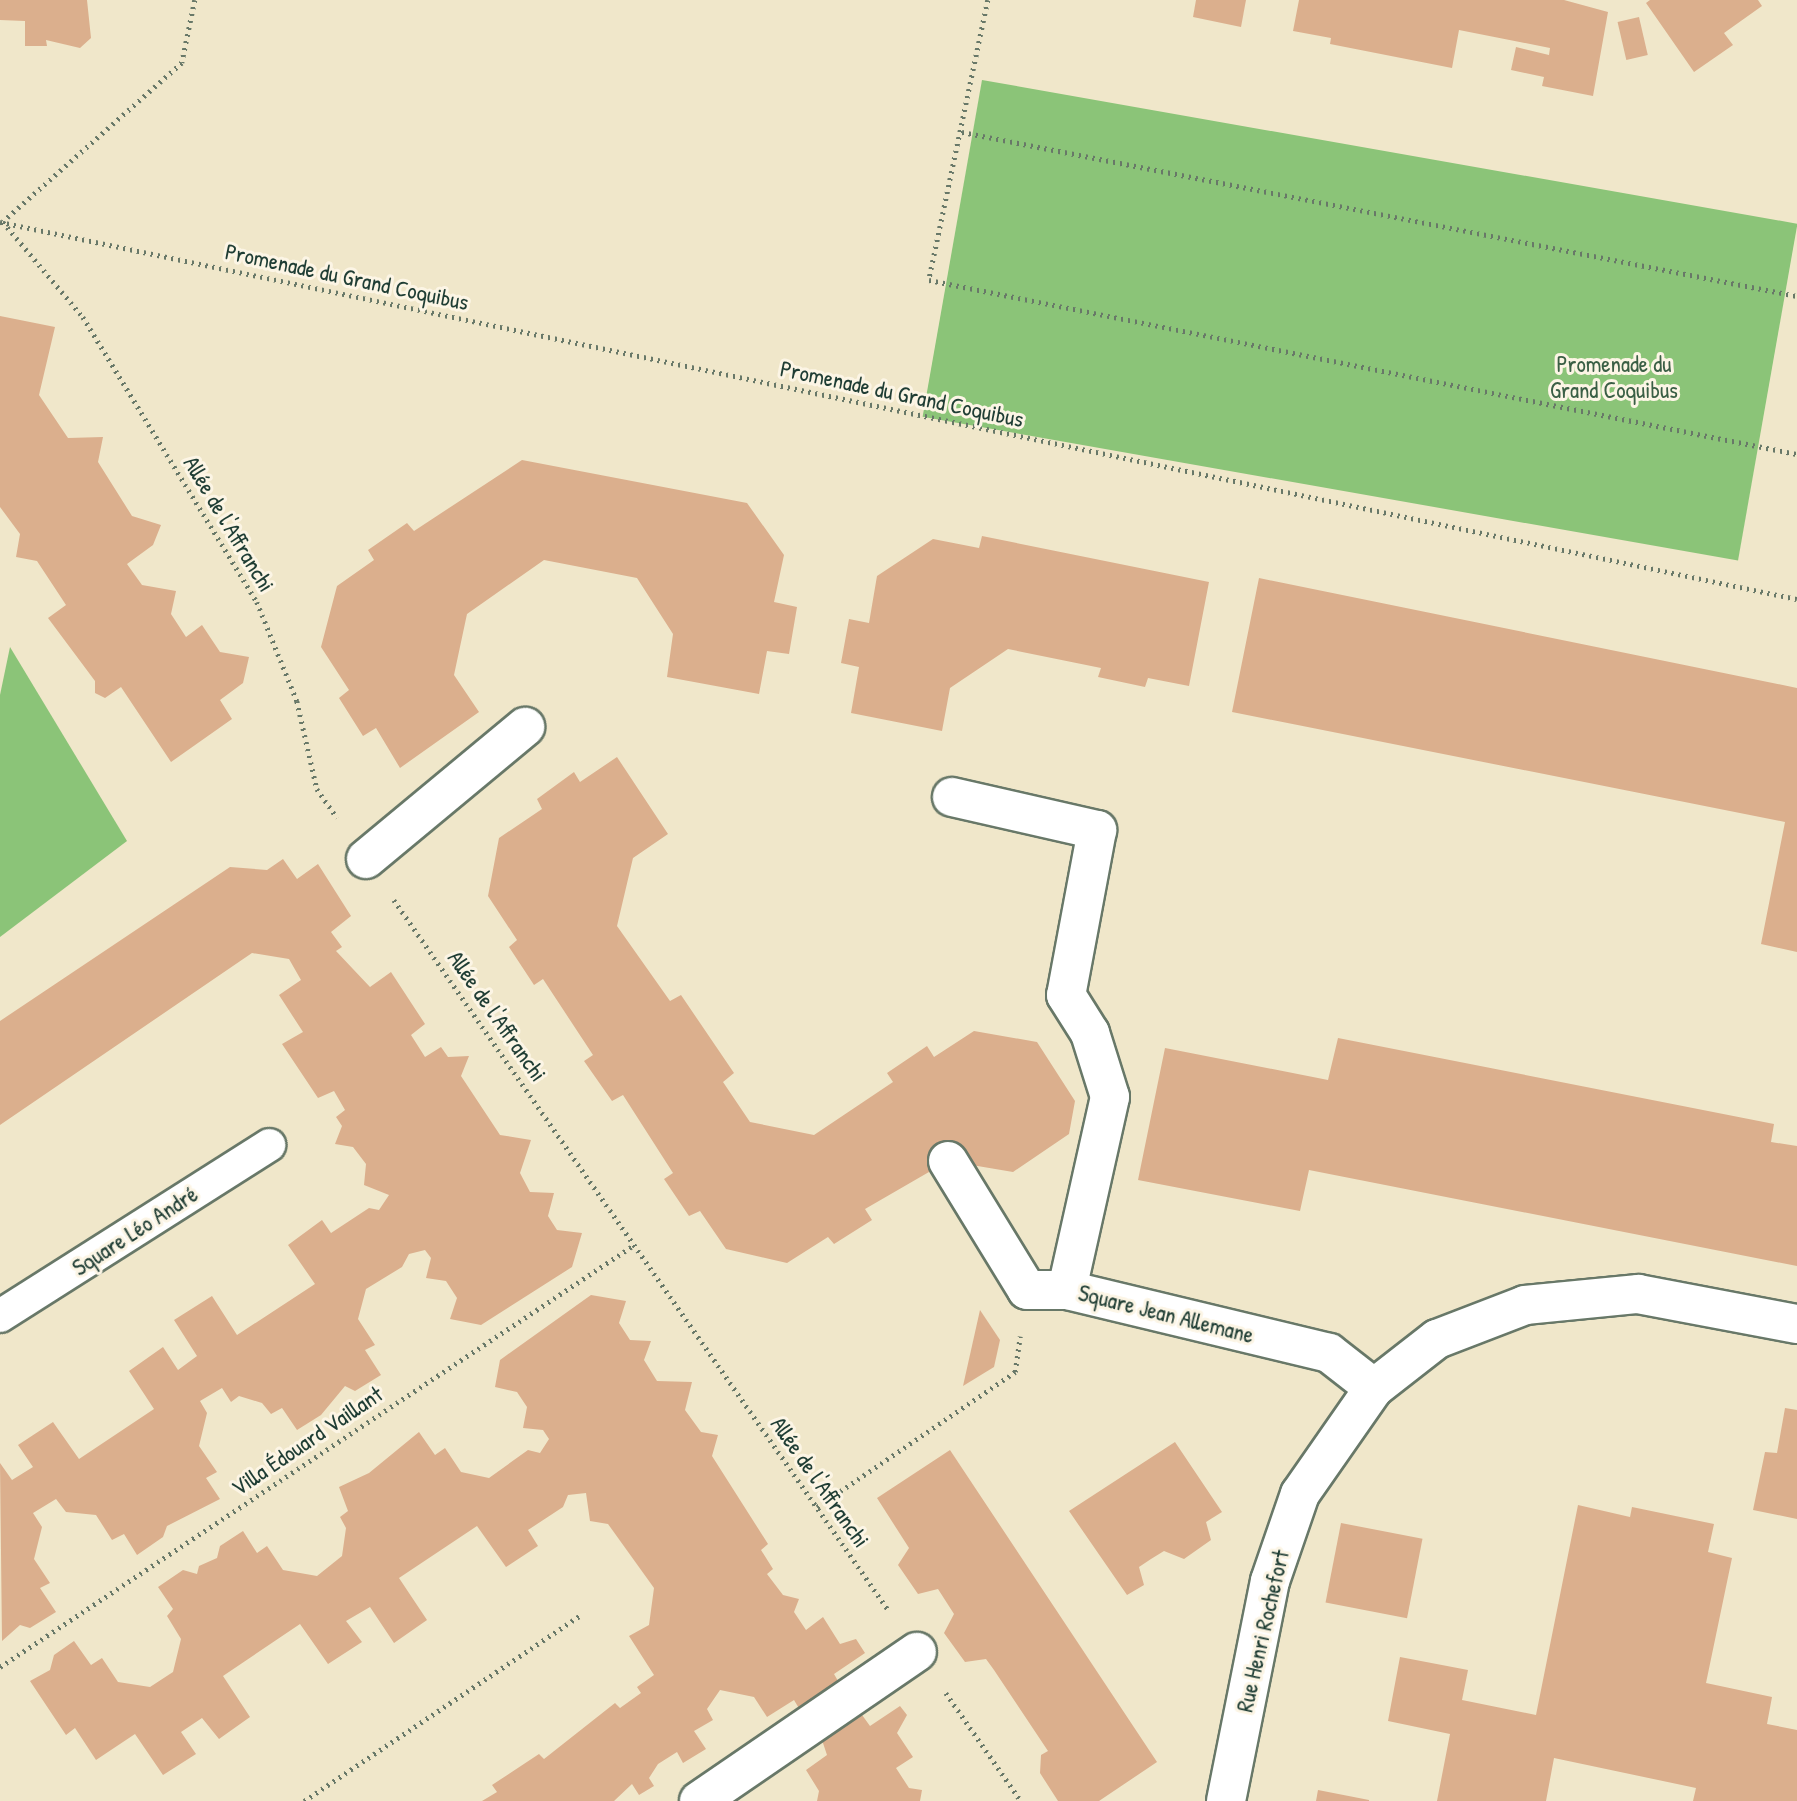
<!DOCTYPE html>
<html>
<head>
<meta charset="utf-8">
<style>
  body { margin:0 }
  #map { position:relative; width:1797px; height:1801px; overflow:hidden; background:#f0e7ca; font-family:"Patrick Hand",sans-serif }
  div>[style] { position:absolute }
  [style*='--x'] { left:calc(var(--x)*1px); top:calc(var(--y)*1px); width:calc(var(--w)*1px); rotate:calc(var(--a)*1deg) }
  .green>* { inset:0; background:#8bc478; transform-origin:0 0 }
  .building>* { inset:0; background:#dbaf8d; transform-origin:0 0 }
  .path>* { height:4.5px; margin-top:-2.25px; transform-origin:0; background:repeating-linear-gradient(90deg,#687868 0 2px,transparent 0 7px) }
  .roads { filter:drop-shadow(2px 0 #687868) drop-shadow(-2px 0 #687868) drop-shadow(0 2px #687868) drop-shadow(0 -2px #687868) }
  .lane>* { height:32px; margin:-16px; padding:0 16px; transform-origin:16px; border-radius:16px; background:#fff }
  .street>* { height:38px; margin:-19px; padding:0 19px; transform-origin:19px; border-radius:19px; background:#fff }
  span { translate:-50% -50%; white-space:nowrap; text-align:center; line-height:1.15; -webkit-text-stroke:6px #fcf5e5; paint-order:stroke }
  .street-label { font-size:23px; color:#1f3d34 }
  .park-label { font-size:23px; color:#3a5f45 }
</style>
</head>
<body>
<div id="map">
  <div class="green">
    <div style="left:982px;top:80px;width:828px;height:342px;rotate:10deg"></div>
    <div style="clip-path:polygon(10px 647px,127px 841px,0 937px,0 695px)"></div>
  </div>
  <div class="building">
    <div style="clip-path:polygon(0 0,87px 0,91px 38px,80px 48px,46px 40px,47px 46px,25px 46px,25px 21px,0 20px)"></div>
    <div style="clip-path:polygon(1196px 0,1246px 0,1241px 27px,1193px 17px)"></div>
    <div style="clip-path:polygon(1299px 0,1564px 0,1608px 12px,1593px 96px,1542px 86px,1544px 77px,1511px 70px,1516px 47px,1549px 55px,1550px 48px,1459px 30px,1452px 68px,1330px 44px,1331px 38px,1293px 31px)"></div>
    <div style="clip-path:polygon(1650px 0,1758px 0,1762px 6px,1724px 33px,1733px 45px,1694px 72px,1646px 3px)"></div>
    <div style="left:1639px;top:17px;width:39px;height:22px;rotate:77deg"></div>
    <div style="clip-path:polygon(0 316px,55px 327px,39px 395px,68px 438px,103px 437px,98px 462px,132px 516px,161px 525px,153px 545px,127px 564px,142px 585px,176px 591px,171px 614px,186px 637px,202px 625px,220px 652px,249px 657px,243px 683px,220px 700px,232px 719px,171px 762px,121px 687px,105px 698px,95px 693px,95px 681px,48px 618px,66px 605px,37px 561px,16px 557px,20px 534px,0 507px)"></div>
    <div style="clip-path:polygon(522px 460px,747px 503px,784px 555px,774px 602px,797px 607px,789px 654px,767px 651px,759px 694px,667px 677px,673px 634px,637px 578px,544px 560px,467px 614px,454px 675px,479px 712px,400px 768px,376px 728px,363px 736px,339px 698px,349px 690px,321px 647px,337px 586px,374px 560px,368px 550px,407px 523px,414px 531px)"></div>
    <div style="clip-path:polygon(982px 536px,1209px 582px,1189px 686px,1148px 678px,1145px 687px,1098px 677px,1101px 668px,1008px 649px,950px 688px,942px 731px,851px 713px,859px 667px,841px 663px,849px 619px,869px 623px,877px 576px,933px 539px,979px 548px)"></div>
    <div style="clip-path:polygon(1259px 578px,1797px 688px,1797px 952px,1761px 944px,1785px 822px,1232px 712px)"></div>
    <div style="clip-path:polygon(617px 757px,668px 834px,633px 858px,617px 926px,670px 1001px,681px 995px,734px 1073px,723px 1082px,750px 1122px,814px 1135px,893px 1082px,887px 1073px,927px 1046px,934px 1057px,974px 1031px,1037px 1042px,1075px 1101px,1069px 1134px,1013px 1172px,948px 1161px,865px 1209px,872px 1220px,834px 1244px,828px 1237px,787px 1263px,726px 1249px,700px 1211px,689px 1216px,664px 1179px,673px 1173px,623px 1095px,612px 1101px,584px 1061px,593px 1055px,543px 979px,534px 985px,509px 947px,517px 940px,488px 896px,499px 838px,542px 809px,537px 799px,574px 772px,580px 782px)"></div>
    <div style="clip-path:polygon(283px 859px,297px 879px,318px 864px,351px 916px,331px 932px,342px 947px,336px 951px,370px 987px,391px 972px,425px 1024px,411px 1035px,425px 1057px,441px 1047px,448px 1057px,469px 1056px,461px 1076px,500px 1135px,531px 1140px,520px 1173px,530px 1192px,554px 1193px,548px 1216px,557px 1230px,582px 1233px,572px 1267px,481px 1325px,450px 1319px,457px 1298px,446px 1281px,426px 1278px,431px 1258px,425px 1250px,409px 1254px,402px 1267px,366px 1289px,358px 1319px,375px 1345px,365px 1350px,381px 1375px,355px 1391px,345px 1386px,321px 1415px,297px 1430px,282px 1408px,271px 1414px,262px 1403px,239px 1396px,231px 1402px,222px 1388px,200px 1401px,207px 1413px,199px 1446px,217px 1472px,206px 1478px,220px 1499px,167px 1526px,163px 1537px,137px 1555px,124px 1534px,112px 1540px,96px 1515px,66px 1512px,56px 1499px,33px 1513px,42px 1527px,34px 1559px,50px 1583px,40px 1588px,56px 1612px,30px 1628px,20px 1625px,2px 1641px,0 1463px,12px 1480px,33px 1467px,18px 1445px,53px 1422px,79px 1459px,154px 1409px,129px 1371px,163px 1347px,178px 1370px,197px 1356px,174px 1320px,212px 1296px,237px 1335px,315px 1284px,288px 1245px,322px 1220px,331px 1233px,369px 1208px,379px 1210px,389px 1195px,364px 1185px,366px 1164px,353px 1147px,335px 1144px,342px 1126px,336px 1117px,345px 1110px,334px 1091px,318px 1098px,282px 1044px,303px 1032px,279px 995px,301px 980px,289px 959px,252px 953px,0 1125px,0 1021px,230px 867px,267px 870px)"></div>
    <div style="clip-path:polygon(1338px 1038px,1774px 1124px,1771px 1142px,1797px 1146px,1797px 1266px,1309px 1170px,1300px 1211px,1138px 1180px,1165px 1048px,1328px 1080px)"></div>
    <div style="clip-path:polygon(591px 1295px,626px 1301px,619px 1323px,630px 1340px,651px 1341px,644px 1360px,657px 1381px,692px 1382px,685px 1410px,701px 1432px,718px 1435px,712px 1456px,768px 1544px,761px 1550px,773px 1569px,767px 1574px,783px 1595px,799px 1599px,794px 1612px,806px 1630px,823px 1617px,840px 1644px,856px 1639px,865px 1653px,834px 1674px,845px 1693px,800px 1710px,794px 1700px,767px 1717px,754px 1697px,720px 1690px,707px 1709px,713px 1720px,694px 1731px,706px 1749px,683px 1763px,677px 1752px,658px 1764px,649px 1778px,654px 1786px,639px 1795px,632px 1784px,614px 1801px,482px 1801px,497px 1792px,492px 1785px,539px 1754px,544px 1759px,615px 1703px,620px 1708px,641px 1693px,637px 1687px,654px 1675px,629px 1636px,649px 1625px,654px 1588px,608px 1524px,590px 1521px,586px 1493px,568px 1495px,563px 1507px,528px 1530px,538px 1546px,506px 1567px,477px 1526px,399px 1578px,427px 1620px,394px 1643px,370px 1607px,346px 1621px,362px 1642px,328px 1664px,300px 1624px,223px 1676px,250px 1717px,219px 1739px,202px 1718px,181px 1732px,196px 1754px,163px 1775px,135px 1734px,96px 1760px,75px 1728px,66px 1735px,30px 1681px,50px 1670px,54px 1655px,74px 1641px,91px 1665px,102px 1658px,118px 1682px,150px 1687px,173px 1672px,181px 1639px,167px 1616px,173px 1609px,158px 1587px,183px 1570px,197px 1574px,199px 1566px,217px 1558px,220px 1546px,243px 1531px,257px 1553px,267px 1546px,283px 1570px,317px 1576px,342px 1556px,346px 1528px,340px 1517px,348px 1511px,339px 1487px,369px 1473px,419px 1432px,435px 1455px,445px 1448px,461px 1472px,489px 1478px,528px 1450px,540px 1453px,549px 1439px,543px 1430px,523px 1428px,527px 1407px,517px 1392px,495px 1387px,500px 1360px)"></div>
    <div style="clip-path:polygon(980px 1310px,1000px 1340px,994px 1367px,963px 1386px)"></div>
    <div style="clip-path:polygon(1785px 1408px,1797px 1410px,1797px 1519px,1753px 1510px,1765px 1452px,1777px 1453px)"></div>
    <div style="clip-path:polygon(1175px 1442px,1222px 1512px,1206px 1522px,1211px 1540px,1184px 1559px,1164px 1551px,1151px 1559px,1139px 1567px,1144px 1585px,1127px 1595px,1069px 1511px)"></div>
    <div style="clip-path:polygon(950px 1450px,1157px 1762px,1099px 1801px,1058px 1801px,1040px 1773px,1041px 1755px,1048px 1751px,994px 1670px,986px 1659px,965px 1662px,944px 1633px,954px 1614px,938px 1589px,918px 1594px,898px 1565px,909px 1548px,877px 1498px)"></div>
    <div style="clip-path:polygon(1578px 1505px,1630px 1517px,1632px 1507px,1714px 1524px,1708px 1552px,1732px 1558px,1706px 1683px,1772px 1697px,1767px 1724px,1797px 1730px,1797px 1801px,1693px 1801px,1696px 1788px,1554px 1758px,1546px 1801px,1437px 1801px,1450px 1734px,1388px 1721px,1400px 1657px,1468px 1670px,1462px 1700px,1536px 1715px)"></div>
    <div style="left:1341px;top:1523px;width:83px;height:81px;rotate:11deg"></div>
    <div style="clip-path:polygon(900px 1706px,907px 1715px,897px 1733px,913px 1757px,896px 1768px,909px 1788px,922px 1790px,920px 1801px,817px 1801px,819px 1791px,806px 1770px,827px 1755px,822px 1740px,857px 1708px,870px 1726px)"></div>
    <div style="clip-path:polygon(1318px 1790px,1369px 1800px,1369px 1801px,1316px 1801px)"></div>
  </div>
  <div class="path">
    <div style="--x:195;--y:0;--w:64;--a:101.7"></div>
    <div style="--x:182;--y:63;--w:239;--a:138.4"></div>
    <div style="--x:3;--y:222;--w:124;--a:49.9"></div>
    <div style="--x:83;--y:317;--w:334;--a:58.6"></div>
    <div style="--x:257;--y:602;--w:107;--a:68"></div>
    <div style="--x:297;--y:701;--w:90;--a:77.2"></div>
    <div style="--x:317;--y:789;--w:35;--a:55"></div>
    <div style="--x:988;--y:0;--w:286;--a:101.9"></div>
    <div style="--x:929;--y:280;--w:885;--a:11.34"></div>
    <div style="--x:962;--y:132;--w:851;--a:11.11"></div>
    <div style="--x:0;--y:222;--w:1836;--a:11.85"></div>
    <div style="--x:394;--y:900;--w:866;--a:55.15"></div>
    <div style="--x:817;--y:1507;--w:240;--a:-34.3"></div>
    <div style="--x:1015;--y:1372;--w:36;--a:-82"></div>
    <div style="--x:0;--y:1667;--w:762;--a:-33.65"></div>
    <div style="--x:946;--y:1693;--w:131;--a:55.2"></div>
    <div style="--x:304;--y:1801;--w:335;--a:-33.9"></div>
  </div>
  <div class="roads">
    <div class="lane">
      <div style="--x:0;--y:1316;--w:319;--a:-32.4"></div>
    </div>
    <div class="street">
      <div style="--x:952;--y:797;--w:149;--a:12.8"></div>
      <div style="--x:1097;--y:830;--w:168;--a:100.6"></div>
      <div style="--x:1066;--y:995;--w:45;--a:57.7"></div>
      <div style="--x:1090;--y:1033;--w:67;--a:72.6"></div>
      <div style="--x:1110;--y:1097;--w:198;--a:102.6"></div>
      <div style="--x:1067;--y:1290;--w:269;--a:13.5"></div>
      <div style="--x:1329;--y:1353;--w:57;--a:37.9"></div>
      <div style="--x:366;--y:859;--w:207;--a:-39.7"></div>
      <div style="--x:948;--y:1161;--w:151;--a:58.5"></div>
      <div style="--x:1027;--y:1290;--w:40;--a:0"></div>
      <div style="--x:699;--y:1801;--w:264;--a:-34.4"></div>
      <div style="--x:1226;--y:1801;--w:224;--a:-78.7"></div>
      <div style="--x:1270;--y:1581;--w:92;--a:-71"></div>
      <div style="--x:1300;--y:1494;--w:129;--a:-55.1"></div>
      <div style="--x:1374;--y:1388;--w:80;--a:-37.9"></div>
      <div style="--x:1437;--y:1339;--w:94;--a:-21.1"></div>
      <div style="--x:1525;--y:1305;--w:114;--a:-5.6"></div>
      <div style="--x:1638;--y:1294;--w:162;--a:10.7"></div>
    </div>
  </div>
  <div class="street-label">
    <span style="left:347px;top:277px;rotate:12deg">Promenade du Grand Coquibus</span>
    <span style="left:902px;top:394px;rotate:12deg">Promenade du Grand Coquibus</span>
    <span style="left:229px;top:524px;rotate:59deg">Allée de l'Affranchi</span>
    <span style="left:497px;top:1016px;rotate:55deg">Allée de l'Affranchi</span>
    <span style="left:135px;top:1231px;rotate:-33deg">Square Léo André</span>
    <span style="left:1166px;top:1314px;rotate:14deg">Square Jean Allemane</span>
    <span style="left:307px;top:1441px;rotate:-34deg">Villa Édouard Vaillant</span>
    <span style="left:820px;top:1482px;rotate:55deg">Allée de l'Affranchi</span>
    <span style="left:1263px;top:1631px;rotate:-77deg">Rue Henri Rochefort</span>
  </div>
  <div class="park-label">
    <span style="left:1614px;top:377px">Promenade du<br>Grand Coquibus</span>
  </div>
</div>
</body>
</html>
